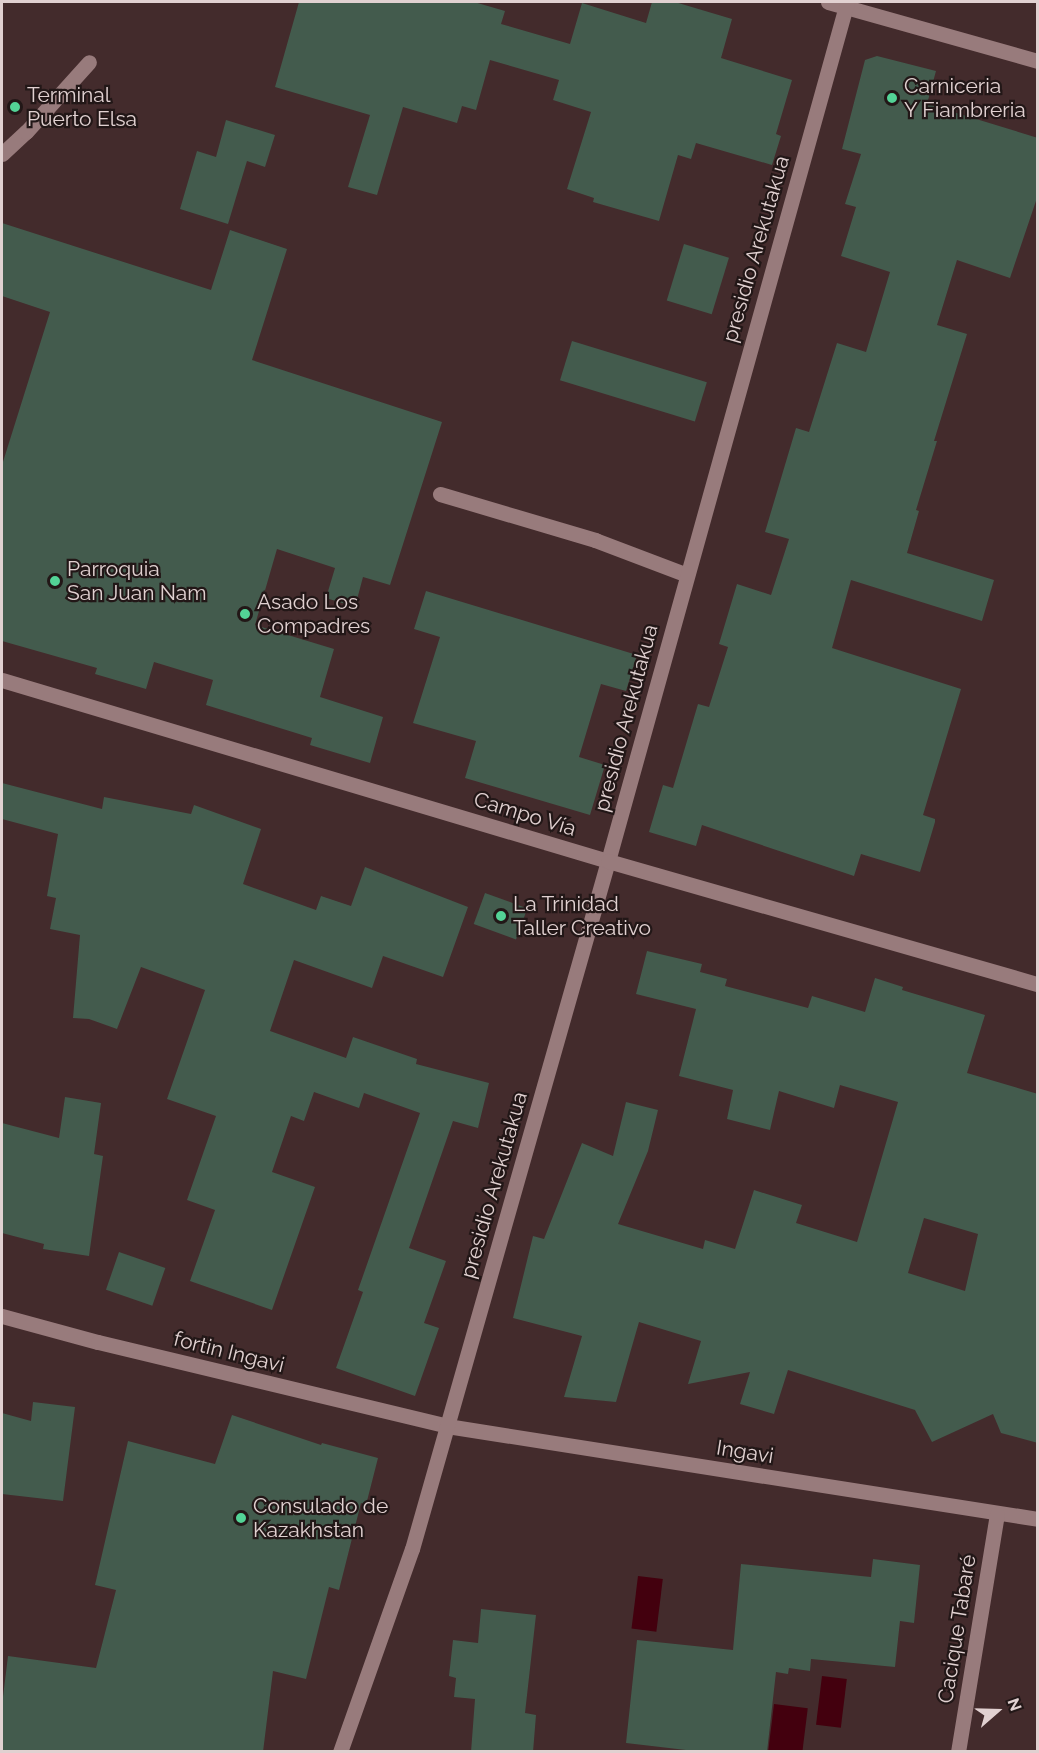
<!DOCTYPE html>
<html>
<head>
<meta charset="utf-8">
<style>
  body { margin:0 }
  #map { position:relative; width:1039px; height:1753px; overflow:hidden; background:#432b2c; font-family:Raleway,sans-serif }
  div>[style] { position:absolute }
  [style*='--x'] { left:calc(var(--x)*1px); top:calc(var(--y)*1px); width:calc(var(--w)*1px); rotate:calc(var(--a)*1deg) }
  .water>* { inset:0; background:#43000e; transform-origin:0 0 }
  .building>* { inset:0; background:#435b4d; transform-origin:0 0 }
  .service>* { height:15px; margin:-7.5px; padding:0 7.5px; transform-origin:7.5px; border-radius:7.5px; background:#987b7c }
  .minor>* { height:15px; margin:-7.5px; padding:0 7.5px; transform-origin:7.5px; border-radius:7.5px; background:#987b7c }
  .tertiary>* { height:15px; margin:-7.5px; padding:0 7.5px; transform-origin:7.5px; border-radius:7.5px; background:#987b7c }
  .dots>* { width:16px; height:16px; translate:-50% -50%; box-sizing:border-box; border:3px solid #221717; border-radius:50% }
  span { translate:-50% -50%; white-space:nowrap; text-align:center; line-height:1.15; -webkit-text-stroke:4.5px #221717; paint-order:stroke }
  .poi-label { font-size:21px; color:#e1d1d1 }
  .left { translate:0 -50%; text-align:left }
  .street-label { font-size:21px; color:#e1d1d1 }
  .frame { position:absolute; inset:0; border:3px solid #e1d1d1; pointer-events:none }
  .north { position:absolute; left:967px; top:1681px; width:60px; height:60px; -webkit-text-stroke:4px #221717; paint-order:stroke; rotate:70deg; font-size:16px; font-weight:700; line-height:24px; text-align:center; color:#e1d1d1 }
  .north::after { content:''; display:block; margin:auto; width:21px; height:27px; background:#e1d1d1; clip-path:polygon(50% 0,100% 100%,50% 72%,0 100%) }
</style>
</head>
<body>
<div id="map">
  <div class="water">
    <div style="left:638px;top:1576px;width:25px;height:53px;rotate:7deg"></div>
    <div style="left:822px;top:1676px;width:25px;height:49px;rotate:7deg"></div>
    <div style="left:774px;top:1704px;width:34px;height:47px;rotate:7deg"></div>
  </div>
  <div class="building">
    <div style="clip-path:polygon(299px 2px,474px 2px,505px 11px,501px 24px,570px 44px,582px 3px,646px 23px,652px 2px,675px 2px,732px 19px,721px 58px,792px 80px,776px 134px,781px 136px,772px 165px,696px 143px,691px 159px,678px 155px,659px 221px,593px 202px,594px 198px,567px 189px,591px 112px,553px 100px,559px 80px,490px 60px,476px 110px,462px 106px,457px 123px,403px 107px,377px 195px,348px 187px,370px 115px,275px 87px)"></div>
    <div style="clip-path:polygon(877px 56px,936px 71px,927px 104px,1038px 138px,1038px 195px,1010px 278px,957px 260px,937px 325px,967px 334px,934px 441px,937px 441px,916px 510px,919px 511px,907px 553px,994px 580px,982px 621px,851px 580px,832px 648px,961px 689px,923px 815px,935px 819px,935px 822px,920px 872px,861px 854px,854px 876px,702px 825px,696px 846px,649px 832px,663px 785px,673px 788px,698px 704px,709px 707px,728px 647px,719px 644px,737px 584px,771px 595px,789px 539px,765px 532px,796px 428px,809px 432px,837px 343px,866px 352px,890px 272px,841px 256px,856px 207px,845px 204px,861px 154px,842px 149px,865px 60px)"></div>
    <div style="clip-path:polygon(226px 120px,275px 135px,265px 167px,247px 161px,228px 224px,180px 209px,197px 151px,216px 157px)"></div>
    <div style="clip-path:polygon(2px 223px,211px 290px,230px 230px,287px 249px,252px 360px,442px 422px,390px 585px,363px 577px,355px 607px,326px 598px,335px 568px,277px 549px,255px 625px,334px 649px,320px 697px,383px 717px,370px 763px,310px 745px,312px 738px,206px 705px,213px 680px,154px 662px,146px 689px,95px 674px,97px 668px,2px 641px,2px 465px,50px 312px,2px 296px)"></div>
    <div style="left:684px;top:244px;width:47px;height:59px;rotate:17deg"></div>
    <div style="left:572px;top:341px;width:141px;height:41px;rotate:17deg"></div>
    <div style="clip-path:polygon(426px 591px,637px 655px,626px 691px,601px 684px,579px 757px,605px 765px,590px 815px,465px 778px,476px 741px,413px 723px,440px 637px,414px 629px)"></div>
    <div style="clip-path:polygon(2px 783px,102px 809px,104px 797px,191px 814px,194px 805px,261px 829px,243px 884px,316px 910px,321px 896px,351px 906px,365px 867px,468px 907px,443px 977px,383px 956px,372px 988px,294px 960px,270px 1031px,346px 1058px,353px 1037px,417px 1059px,416px 1064px,489px 1083px,478px 1128px,453px 1121px,409px 1248px,446px 1261px,424px 1323px,439px 1328px,415px 1396px,336px 1368px,363px 1292px,358px 1290px,420px 1113px,364px 1093px,359px 1108px,314px 1092px,304px 1121px,291px 1116px,272px 1172px,315px 1187px,272px 1310px,190px 1281px,215px 1210px,187px 1200px,216px 1116px,167px 1099px,205px 990px,141px 967px,117px 1029px,89px 1019px,73px 1018px,80px 935px,50px 929px,56px 898px,47px 896px,58px 834px,2px 819px)"></div>
    <div style="left:485px;top:893px;width:45px;height:33px;rotate:20deg"></div>
    <div style="clip-path:polygon(evenodd,647px 951px,702px 964px,700px 972px,727px 979px,725px 986px,808px 1008px,812px 996px,865px 1012px,875px 978px,903px 987px,902px 990px,985px 1015px,967px 1073px,1038px 1094px,1038px 1443px,1001px 1433px,993px 1414px,932px 1442px,915px 1410px,788px 1370px,774px 1414px,740px 1404px,750px 1372px,688px 1384px,701px 1341px,639px 1322px,616px 1402px,564px 1397px,582px 1336px,513px 1318px,533px 1236px,544px 1239px,582px 1143px,613px 1156px,626px 1102px,658px 1110px,648px 1151px,618px 1224px,703px 1249px,705px 1240px,735px 1249px,754px 1190px,802px 1205px,796px 1223px,857px 1242px,898px 1102px,840px 1085px,834px 1108px,779px 1091px,770px 1130px,727px 1119px,733px 1090px,679px 1076px,696px 1009px,636px 994px,647px 951px,924px 1218px,978px 1234px,965px 1291px,908px 1273px,924px 1218px)"></div>
    <div style="clip-path:polygon(65px 1097px,101px 1103px,94px 1154px,103px 1156px,89px 1256px,43px 1249px,44px 1244px,2px 1233px,2px 1123px,59px 1138px)"></div>
    <div style="left:119px;top:1252px;width:49px;height:40px;rotate:19deg"></div>
    <div style="clip-path:polygon(33px 1402px,75px 1407px,63px 1501px,2px 1494px,2px 1413px,31px 1421px)"></div>
    <div style="clip-path:polygon(232px 1415px,321px 1445px,322px 1443px,378px 1458px,366px 1505px,361px 1503px,339px 1590px,329px 1587px,306px 1679px,273px 1671px,263px 1752px,2px 1752px,2px 1705px,8px 1656px,96px 1668px,116px 1590px,95px 1585px,128px 1441px,215px 1464px)"></div>
    <div style="clip-path:polygon(873px 1559px,920px 1565px,914px 1623px,900px 1621px,895px 1667px,811px 1659px,810px 1671px,789px 1668px,788px 1674px,776px 1672px,767px 1752px,703px 1752px,626px 1743px,637px 1640px,733px 1650px,741px 1564px,871px 1577px)"></div>
    <div style="clip-path:polygon(481px 1609px,536px 1615px,525px 1713px,536px 1715px,533px 1752px,471px 1752px,475px 1699px,454px 1697px,456px 1678px,449px 1676px,453px 1640px,478px 1643px)"></div>
  </div>
  <div class="service">
    <div style="--x:2;--y:154;--w:33;--a:-43"></div>
    <div style="--x:26;--y:132;--w:94;--a:-48"></div>
    <div style="--x:440;--y:494;--w:162;--a:16.5"></div>
    <div style="--x:595;--y:540;--w:98;--a:20.8"></div>
  </div>
  <div class="minor">
    <div style="--x:828;--y:2;--w:218;--a:15.7"></div>
    <div style="--x:2;--y:1316;--w:99;--a:15.2"></div>
    <div style="--x:98;--y:1342;--w:359;--a:13.5"></div>
    <div style="--x:447;--y:1426;--w:598;--a:8.94"></div>
    <div style="--x:340;--y:1752;--w:215;--a:-70.5"></div>
    <div style="--x:412;--y:1549;--w:715;--a:-74.1"></div>
    <div style="--x:608;--y:861;--w:892;--a:-74.45"></div>
    <div style="--x:958;--y:1752;--w:241;--a:-80.7"></div>
  </div>
  <div class="tertiary">
    <div style="--x:2;--y:680;--w:632;--a:16.63"></div>
    <div style="--x:608;--y:861;--w:447;--a:16"></div>
  </div>
  <div class="dots">
    <div style="left:892px;top:98px;background:#53d396"></div>
    <div style="left:15px;top:107px;background:#53d396"></div>
    <div style="left:55px;top:581px;background:#53d396"></div>
    <div style="left:245px;top:614px;background:#53d396"></div>
    <div style="left:501px;top:916px;background:#53d396"></div>
    <div style="left:241px;top:1518px;background:#53d396"></div>
  </div>
  <div class="poi-label">
    <span class="left" style="left:904px;top:98px">Carniceria<br>Y Fiambreria</span>
    <span class="left" style="left:27px;top:107px">Terminal<br>Puerto Elsa</span>
    <span class="left" style="left:67px;top:581px">Parroquia<br>San Juan Nam</span>
    <span class="left" style="left:257px;top:614px">Asado Los<br>Compadres</span>
    <span class="left" style="left:513px;top:916px">La Trinidad<br>Taller Creativo</span>
    <span class="left" style="left:253px;top:1518px">Consulado de<br>Kazakhstan</span>
  </div>
  <div class="street-label">
    <span style="left:756px;top:249px;rotate:-74deg">presidio Arekutakua</span>
    <span style="left:626px;top:718px;rotate:-75deg">presidio Arekutakua</span>
    <span style="left:525px;top:814px;rotate:17deg">Campo Vía</span>
    <span style="left:494px;top:1185px;rotate:-74deg">presidio Arekutakua</span>
    <span style="left:229px;top:1352px;rotate:14deg">fortin Ingavi</span>
    <span style="left:745px;top:1452px;rotate:9deg">Ingavi</span>
    <span style="left:957px;top:1629px;rotate:-81deg">Cacique Tabaré</span>
  </div>
  <div class="frame"></div>
  <div class="north">N</div>
</div>
</body>
</html>
